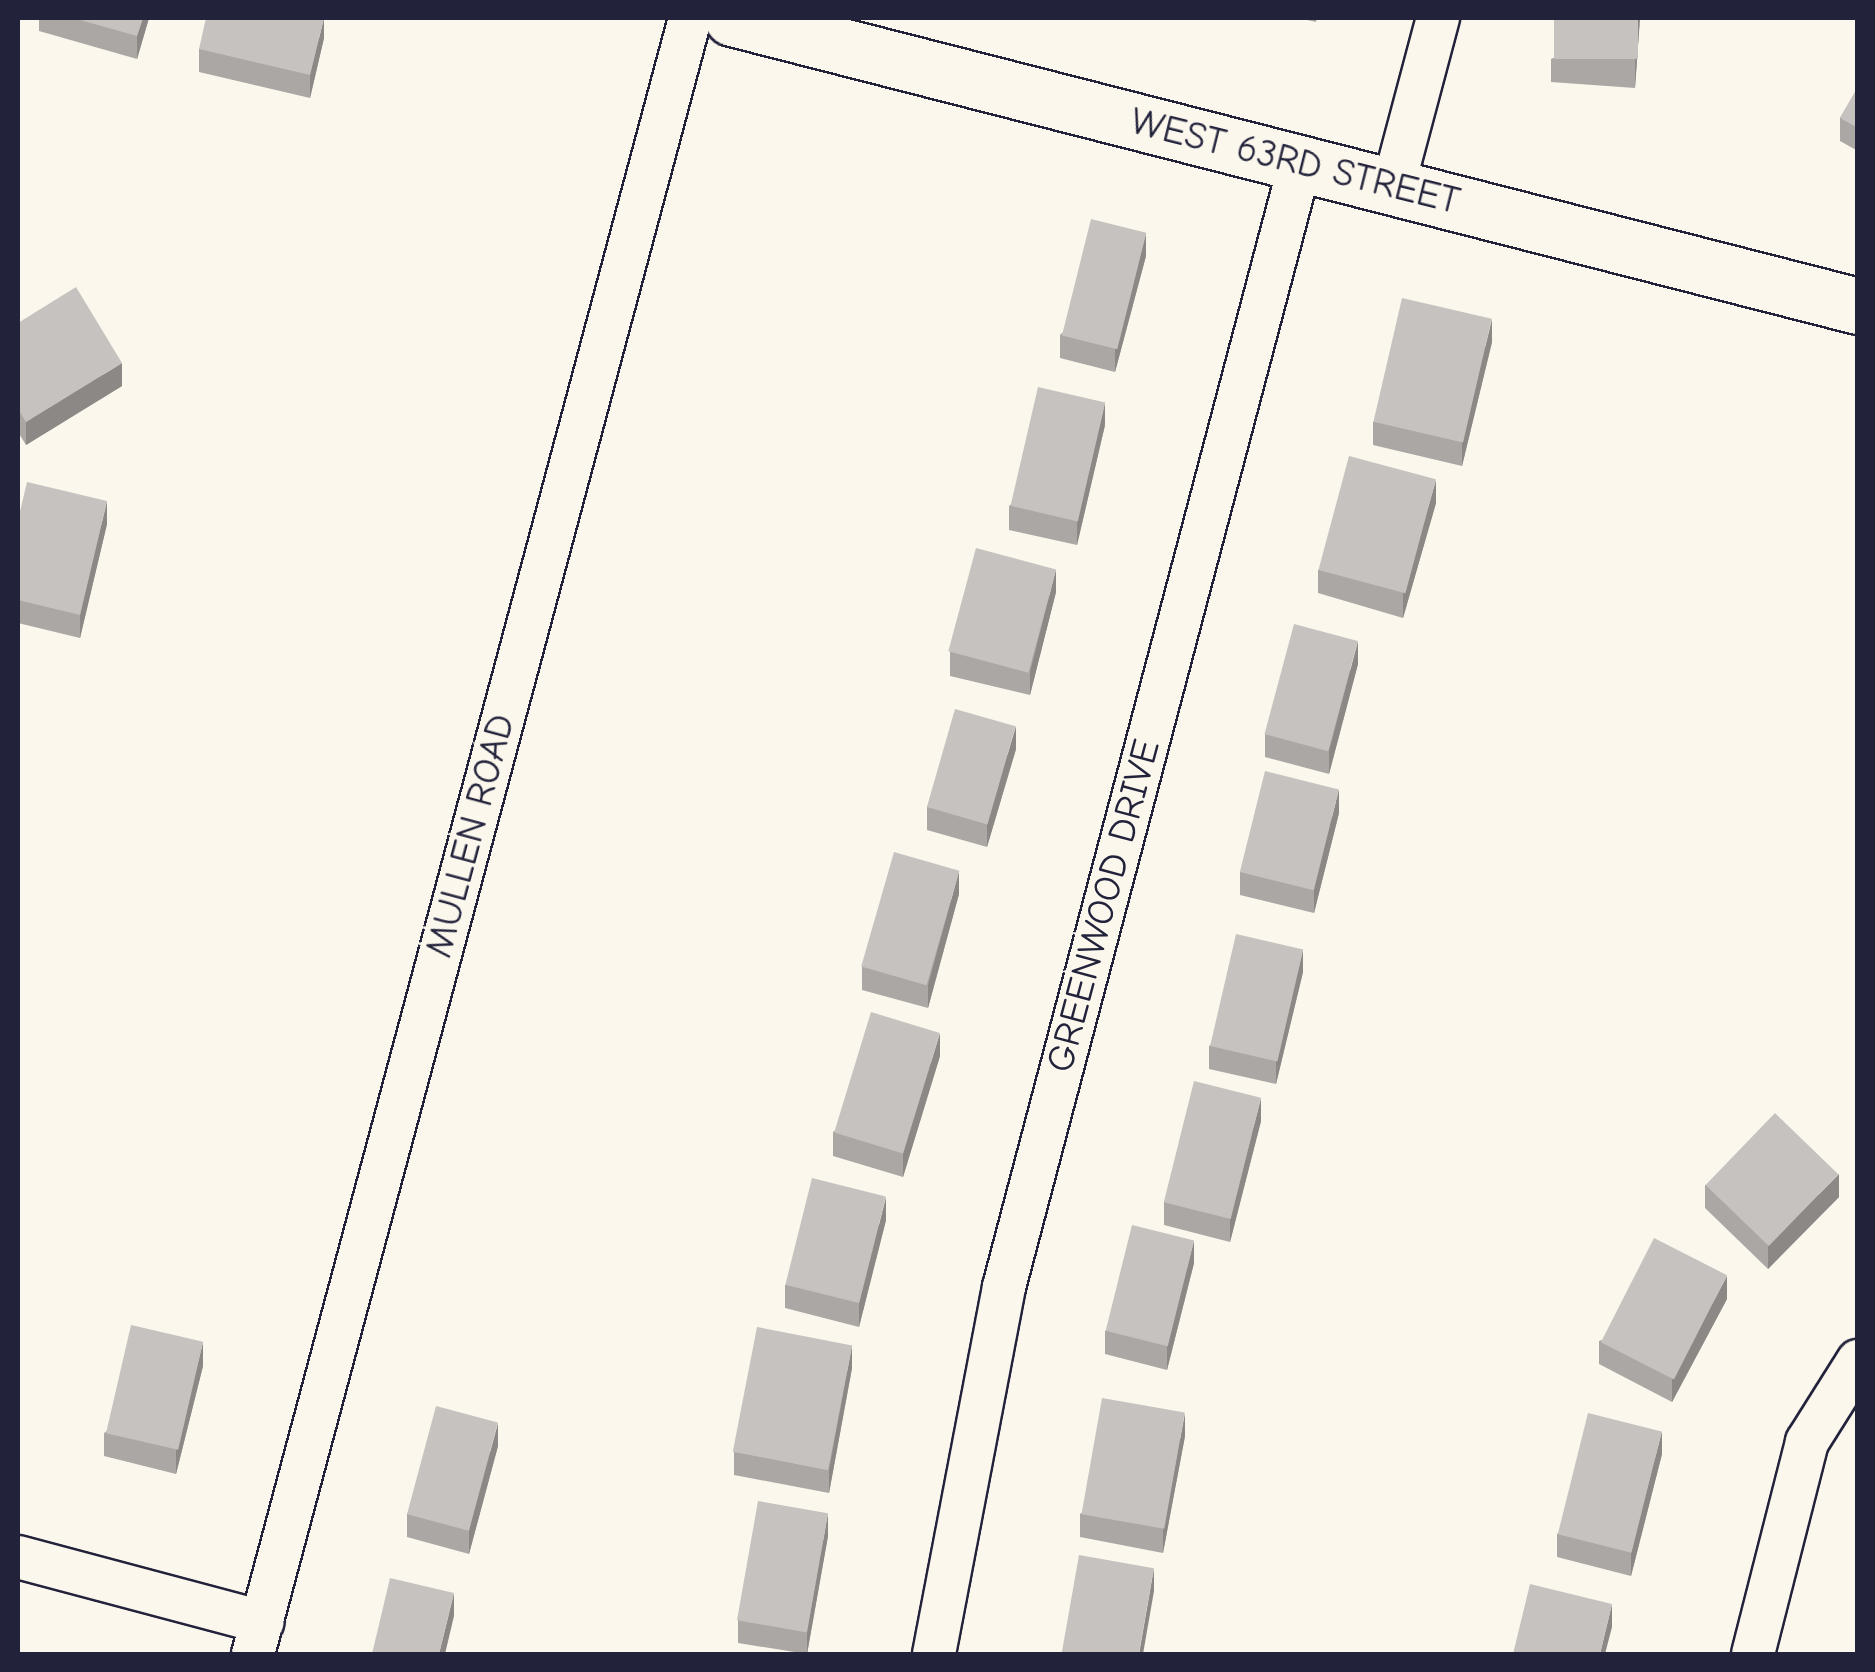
<!DOCTYPE html>
<html>
<head>
<meta charset="utf-8">
<style>
  body { margin:0 }
  #map { position:relative; width:1875px; height:1672px; overflow:hidden; background:#fbf7ec; font-family:"Comic Neue",sans-serif }
  div>[style] { position:absolute }
  [style*='--x'] { left:calc(var(--x)*1px); top:calc(var(--y)*1px); width:calc(var(--w)*1px); rotate:calc(var(--a)*1deg) }
  .roads { filter:drop-shadow(2px 0 #22223b) drop-shadow(-2px 0 #22223b) drop-shadow(0 2px #22223b) drop-shadow(0 -2px #22223b) }
  .minor>* { height:42px; margin:-21px; padding:0 21px; transform-origin:21px; border-radius:21px; background:#fbf7ec }
  .tertiary>* { height:55px; margin:-27.5px; padding:0 27.5px; transform-origin:27.5px; border-radius:27.5px; background:#fbf7ec }
  .wall>* { inset:0; background:#aaa7a5 }
  .shaded-wall>* { inset:0; background:#8b8886 }
  .building>* { inset:0; background:#c6c2c0; transform-origin:0 0 }
  span { translate:-50% -50%; white-space:nowrap; text-align:center; line-height:1.15; -webkit-text-stroke:9px #fbf7ec; paint-order:stroke }
  .street-label { font-size:38px; color:#22223b }
  .frame { position:absolute; inset:0; border:20px solid #22223b; pointer-events:none }
</style>
</head>
<body>
<div id="map">
  <div class="roads">
    <div class="minor">
      <div style="--x:1393;--y:187;--w:175;--a:-75.1"></div>
      <div style="--x:18;--y:1557;--w:253;--a:14.9"></div>
      <div style="--x:253;--y:1654;--w:1693;--a:-75.04"></div>
      <div style="--x:934;--y:1654;--w:374;--a:-79.2"></div>
      <div style="--x:1004;--y:1287;--w:1161;--a:-75.23"></div>
      <div style="--x:1753;--y:1654;--w:219;--a:-75.7"></div>
      <div style="--x:1807;--y:1442;--w:96;--a:-57.8"></div>
    </div>
    <div class="tertiary">
      <div style="--x:732;--y:18;--w:1162;--a:14.35"></div>
    </div>
  </div>
  <div class="wall">
    <div style="clip-path:polygon(39px 18px,149px 18px,137px 59px,39px 31px)"></div>
    <div style="clip-path:polygon(1298px 18px,1317px 18px,1316px 22px)"></div>
    <div style="clip-path:polygon(1640px 18px,1635px 88px,1551px 82px,1551px 59px)"></div>
    <div style="clip-path:polygon(324px 38px,310px 98px,199px 72px,199px 49px)"></div>
    <div style="clip-path:polygon(1858px 87px,1858px 151px,1840px 141px,1840px 118px)"></div>
    <div style="clip-path:polygon(1146px 256px,1115px 372px,1060px 358px,1060px 335px)"></div>
    <div style="clip-path:polygon(18px 323px,122px 386px,26px 445px,18px 432px)"></div>
    <div style="clip-path:polygon(1492px 342px,1462px 466px,1373px 445px,1373px 422px)"></div>
    <div style="clip-path:polygon(1105px 425px,1077px 545px,1009px 530px,1009px 506px)"></div>
    <div style="clip-path:polygon(1436px 503px,1403px 618px,1318px 593px,1318px 570px)"></div>
    <div style="clip-path:polygon(18px 520px,107px 524px,80px 638px,18px 623px)"></div>
    <div style="clip-path:polygon(1056px 592px,1030px 695px,950px 676px,950px 652px)"></div>
    <div style="clip-path:polygon(1358px 664px,1329px 774px,1265px 757px,1265px 734px)"></div>
    <div style="clip-path:polygon(1016px 749px,987px 847px,927px 830px,927px 807px)"></div>
    <div style="clip-path:polygon(1339px 813px,1314px 913px,1240px 895px,1240px 872px)"></div>
    <div style="clip-path:polygon(959px 894px,928px 1008px,862px 990px,862px 967px)"></div>
    <div style="clip-path:polygon(1303px 972px,1276px 1084px,1209px 1069px,1209px 1046px)"></div>
    <div style="clip-path:polygon(940px 1056px,903px 1177px,833px 1156px,833px 1132px)"></div>
    <div style="clip-path:polygon(1261px 1121px,1230px 1242px,1164px 1225px,1164px 1202px)"></div>
    <div style="clip-path:polygon(1705px 1185px,1839px 1197px,1768px 1269px,1705px 1208px)"></div>
    <div style="clip-path:polygon(886px 1220px,859px 1327px,785px 1308px,785px 1285px)"></div>
    <div style="clip-path:polygon(1194px 1263px,1167px 1370px,1105px 1354px,1105px 1331px)"></div>
    <div style="clip-path:polygon(1727px 1299px,1672px 1402px,1599px 1364px,1599px 1341px)"></div>
    <div style="clip-path:polygon(203px 1366px,176px 1474px,104px 1456px,104px 1433px)"></div>
    <div style="clip-path:polygon(852px 1368px,829px 1493px,734px 1475px,734px 1452px)"></div>
    <div style="clip-path:polygon(1185px 1436px,1163px 1553px,1080px 1537px,1080px 1514px)"></div>
    <div style="clip-path:polygon(498px 1446px,469px 1554px,407px 1537px,407px 1514px)"></div>
    <div style="clip-path:polygon(1662px 1454px,1631px 1576px,1557px 1557px,1557px 1534px)"></div>
    <div style="clip-path:polygon(828px 1536px,807px 1654px,738px 1643px,738px 1620px)"></div>
  </div>
  <div class="shaded-wall">
    <div style="clip-path:polygon(143px 18px,149px 18px,137px 59px,137px 36px)"></div>
    <div style="clip-path:polygon(324px 18px,324px 38px,310px 98px,310px 75px)"></div>
    <div style="clip-path:polygon(1638px 18px,1640px 18px,1635px 88px,1635px 65px)"></div>
    <div style="clip-path:polygon(1146px 233px,1146px 256px,1115px 372px,1115px 349px)"></div>
    <div style="clip-path:polygon(1492px 319px,1492px 342px,1462px 466px,1462px 443px)"></div>
    <div style="clip-path:polygon(122px 363px,122px 386px,26px 445px,26px 422px)"></div>
    <div style="clip-path:polygon(1105px 402px,1105px 425px,1077px 545px,1077px 522px)"></div>
    <div style="clip-path:polygon(1436px 480px,1436px 503px,1403px 618px,1403px 595px)"></div>
    <div style="clip-path:polygon(107px 501px,107px 524px,80px 638px,80px 615px)"></div>
    <div style="clip-path:polygon(1056px 569px,1056px 592px,1030px 695px,1030px 672px)"></div>
    <div style="clip-path:polygon(1358px 641px,1358px 664px,1329px 774px,1329px 751px)"></div>
    <div style="clip-path:polygon(1016px 726px,1016px 749px,987px 847px,987px 824px)"></div>
    <div style="clip-path:polygon(1339px 789px,1339px 813px,1314px 913px,1314px 890px)"></div>
    <div style="clip-path:polygon(959px 871px,959px 894px,928px 1008px,928px 985px)"></div>
    <div style="clip-path:polygon(1303px 949px,1303px 972px,1276px 1084px,1276px 1061px)"></div>
    <div style="clip-path:polygon(940px 1033px,940px 1056px,903px 1177px,903px 1154px)"></div>
    <div style="clip-path:polygon(1261px 1098px,1261px 1121px,1230px 1242px,1230px 1219px)"></div>
    <div style="clip-path:polygon(1839px 1174px,1839px 1197px,1768px 1269px,1768px 1246px)"></div>
    <div style="clip-path:polygon(886px 1197px,886px 1220px,859px 1327px,859px 1304px)"></div>
    <div style="clip-path:polygon(1194px 1240px,1194px 1263px,1167px 1370px,1167px 1347px)"></div>
    <div style="clip-path:polygon(1727px 1276px,1727px 1299px,1672px 1402px,1672px 1379px)"></div>
    <div style="clip-path:polygon(203px 1342px,203px 1366px,176px 1474px,176px 1451px)"></div>
    <div style="clip-path:polygon(852px 1345px,852px 1368px,829px 1493px,829px 1470px)"></div>
    <div style="clip-path:polygon(1185px 1413px,1185px 1436px,1163px 1553px,1163px 1530px)"></div>
    <div style="clip-path:polygon(498px 1423px,498px 1446px,469px 1554px,469px 1531px)"></div>
    <div style="clip-path:polygon(1662px 1431px,1662px 1454px,1631px 1576px,1631px 1552px)"></div>
    <div style="clip-path:polygon(828px 1513px,828px 1536px,807px 1654px,807px 1632px)"></div>
    <div style="clip-path:polygon(1154px 1568px,1154px 1591px,1143px 1654px,1139px 1654px)"></div>
    <div style="clip-path:polygon(454px 1593px,454px 1616px,445px 1654px,439px 1654px)"></div>
    <div style="clip-path:polygon(1612px 1604px,1612px 1627px,1605px 1654px,1600px 1654px)"></div>
  </div>
  <div class="building">
    <div style="clip-path:polygon(73px 18px,143px 18px,137px 36px)"></div>
    <div style="clip-path:polygon(206px 18px,324px 18px,310px 75px,199px 49px)"></div>
    <div style="left:1554px;top:18px;width:84px;height:41px"></div>
    <div style="clip-path:polygon(1858px 87px,1858px 128px,1840px 118px)"></div>
    <div style="left:1091px;top:219px;width:57px;height:120px;rotate:14deg"></div>
    <div style="clip-path:polygon(76px 287px,122px 363px,26px 422px,18px 409px,18px 323px)"></div>
    <div style="left:1402px;top:298px;width:92px;height:127px;rotate:13deg"></div>
    <div style="left:1038px;top:387px;width:69px;height:122px;rotate:13deg"></div>
    <div style="left:1349px;top:456px;width:90px;height:118px;rotate:15deg"></div>
    <div style="clip-path:polygon(27px 482px,107px 501px,80px 615px,18px 600px,18px 520px)"></div>
    <div style="left:976px;top:548px;width:83px;height:107px;rotate:15deg"></div>
    <div style="left:1294px;top:624px;width:66px;height:114px;rotate:15deg"></div>
    <div style="left:955px;top:709px;width:63px;height:102px;rotate:16deg"></div>
    <div style="left:1265px;top:771px;width:76px;height:104px;rotate:14deg"></div>
    <div style="left:894px;top:852px;width:68px;height:119px;rotate:16deg"></div>
    <div style="left:1236px;top:934px;width:69px;height:115px;rotate:13deg"></div>
    <div style="left:871px;top:1012px;width:72px;height:126px;rotate:17deg"></div>
    <div style="left:1194px;top:1081px;width:69px;height:125px;rotate:14deg"></div>
    <div style="left:1775px;top:1113px;width:88px;height:100px;rotate:44deg"></div>
    <div style="left:812px;top:1178px;width:76px;height:110px;rotate:14deg"></div>
    <div style="left:1132px;top:1225px;width:64px;height:109px;rotate:14deg"></div>
    <div style="left:1654px;top:1238px;width:82px;height:117px;rotate:27deg"></div>
    <div style="left:131px;top:1325px;width:74px;height:111px;rotate:13deg"></div>
    <div style="left:757px;top:1327px;width:97px;height:127px;rotate:11deg"></div>
    <div style="left:1102px;top:1398px;width:84px;height:118px;rotate:10deg"></div>
    <div style="left:436px;top:1406px;width:64px;height:112px;rotate:15deg"></div>
    <div style="left:1588px;top:1413px;width:76px;height:125px;rotate:14deg"></div>
    <div style="left:758px;top:1501px;width:71px;height:121px;rotate:10deg"></div>
    <div style="left:1079px;top:1555px;width:76px;height:100px;rotate:10deg"></div>
    <div style="clip-path:polygon(390px 1578px,454px 1593px,439px 1654px,372px 1654px)"></div>
    <div style="clip-path:polygon(1530px 1584px,1612px 1604px,1600px 1654px,1513px 1654px)"></div>
  </div>
  <div class="street-label">
    <span style="left:1295px;top:162px;rotate:14deg">WEST 63RD STREET</span>
    <span style="left:471px;top:836px;rotate:-75deg">MULLEN ROAD</span>
    <span style="left:1104px;top:906px;rotate:-75deg">GREENWOOD DRIVE</span>
  </div>
  <div class="frame"></div>
</div>
</body>
</html>
